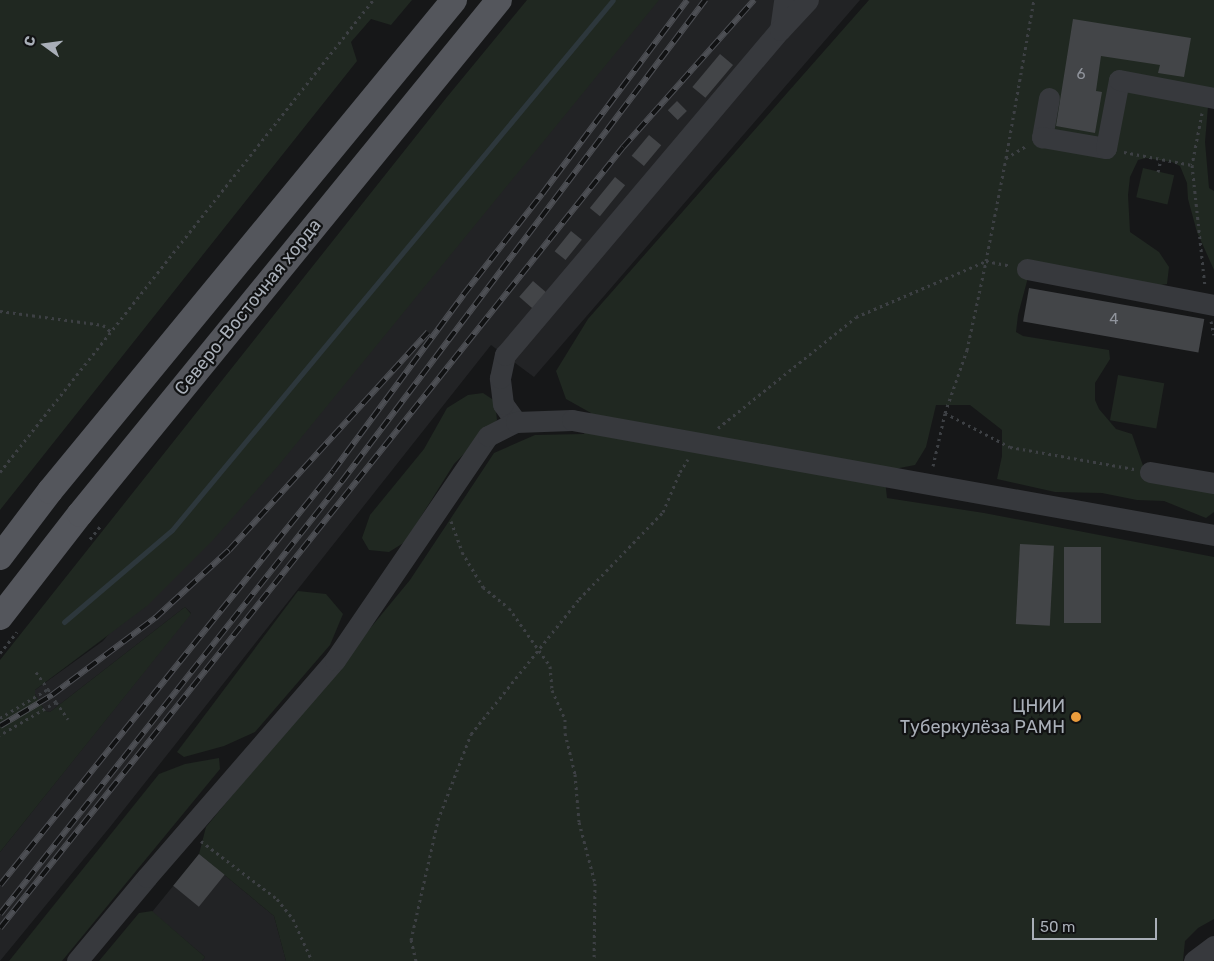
<!DOCTYPE html>
<html>
<head>
<meta charset="utf-8">
<style>
  body { margin:0 }
  #map { position:relative; width:1214px; height:961px; overflow:hidden; background:#161718; font-family:Rubik,sans-serif }
  div>[style] { position:absolute }
  [style*='--x'] { left:calc(var(--x)*1px); top:calc(var(--y)*1px); width:calc(var(--w)*1px); rotate:calc(var(--a)*1deg) }
  .built>* { inset:0; background:#222325 }
  .green>* { inset:0; background:#202821; transform-origin:0 0 }
  .stream>* { height:5px; margin:-2.5px; padding:0 2.5px; transform-origin:2.5px; border-radius:2.5px; background:#2d373c }
  .building>* { inset:0; background:#434548; transform-origin:0 0 }
  .path>* { height:3px; margin-top:-1.5px; transform-origin:0; background:repeating-linear-gradient(90deg,#3d4044 0 2.5px,transparent 0 6.5px) }
  .minor>* { height:21px; margin:-10.5px; padding:0 10.5px; transform-origin:10.5px; border-radius:10.5px; background:#37393d }
  .major>* { height:26px; margin:-13px; padding:0 13px; transform-origin:13px; border-radius:13px; background:#54565c }
  .rail>* { height:5.5px; margin-top:-2.75px; transform-origin:0; background:repeating-linear-gradient(90deg,#111213 0 11px,#4d4f54 0 22px); box-sizing:border-box; border-block:1px solid #4d4f54 }
  .dots>* { width:14px; height:14px; translate:-50% -50%; box-sizing:border-box; border:2px solid #111213; border-radius:50% }
  span { translate:-50% -50%; white-space:nowrap; text-align:center; line-height:1.15; -webkit-text-stroke:4.5px #111213; paint-order:stroke }
  .number-label { font-size:15px; color:#90949c }
  .number-label span { -webkit-text-stroke-width:0 }
  .street-label { font-size:18px; color:#a9afb8 }
  .poi-label { font-size:18px; color:#a9afb8 }
  .right { translate:-100% -50%; text-align:right }
  .north { position:absolute; left:20px; top:20px; width:50px; height:50px; -webkit-text-stroke:4px #111213; paint-order:stroke; rotate:284deg; font-size:14px; font-weight:700; line-height:20px; text-align:center; color:#a9afb8 }
  .north::after { content:''; display:block; margin:auto; width:18px; height:22px; background:#a9afb8; clip-path:polygon(50% 0,100% 100%,50% 72%,0 100%) }
  .scale { position:absolute; left:1032px; top:918px; width:125px; height:22px; box-sizing:border-box; border:2px solid #a9afb8; border-top:0; padding-left:6px; font-size:15px; line-height:18px; white-space:nowrap; color:#a9afb8; -webkit-text-stroke:4px #111213; paint-order:stroke }
</style>
</head>
<body>
<div id="map">
  <div class="built">
    <div style="clip-path:polygon(636px 0,860px 0,534px 377px,491px 345px,110px 827px,0 961px,0 852px,191px 613px,185px 607px,50px 712px,45px 711px,35px 694px,35px 690px,103px 641px)"></div>
    <div style="clip-path:polygon(199px 854px,274px 916px,286px 961px,202px 961px,205px 957px,152px 912px)"></div>
  </div>
  <div class="green">
    <div style="clip-path:polygon(0 0,412px 0,391px 25px,371px 19px,351px 42px,357px 61px,0 510px)"></div>
    <div style="clip-path:polygon(527px 0,659px 0,278px 466px,213px 540px,147px 606px,35px 690px,35px 694px,45px 711px,50px 712px,185px 607px,191px 614px,0 852px,0 660px,447px 97px)"></div>
    <div style="clip-path:polygon(869px 0,1214px 0,1214px 102px,1208px 106px,1205px 142px,1209px 188px,1214px 191px,1214px 270px,1197px 232px,1188px 199px,1187px 183px,1180px 166px,1172px 162px,1146px 158px,1138px 160px,1130px 177px,1128px 195px,1130px 232px,1159px 252px,1169px 267px,1167px 284px,1142px 288px,1030px 270px,1018px 315px,1016px 332px,1023px 336px,1109px 350px,1110px 359px,1095px 383px,1095px 400px,1099px 409px,1116px 429px,1132px 434px,1148px 480px,1214px 492px,1214px 512px,1206px 518px,1164px 501px,1137px 500px,1102px 493px,1055px 492px,997px 479px,1002px 456px,1002px 430px,970px 405px,936px 405px,926px 447px,915px 465px,884px 471px,887px 498px,984px 513px,1214px 557px,1214px 919px,1198px 928px,1185px 941px,1183px 961px,286px 961px,274px 916px,199px 854px,206px 827px,410px 580px,494px 453px,535px 435px,584px 434px,591px 413px,566px 399px,556px 371px,588px 319px)"></div>
    <div style="left:1143px;top:168px;width:32px;height:30px;rotate:13deg"></div>
    <div style="left:1118px;top:375px;width:47px;height:46px;rotate:10deg"></div>
    <div style="clip-path:polygon(483px 393px,495px 401px,497px 420px,454px 464px,405px 542px,389px 552px,369px 550px,362px 538px,370px 515px,424px 449px,447px 408px,468px 395px)"></div>
    <div style="clip-path:polygon(298px 591px,326px 594px,343px 614px,330px 645px,255px 732px,224px 746px,184px 757px,177px 752px)"></div>
    <div style="clip-path:polygon(219px 758px,220px 769px,62px 961px,9px 961px,159px 774px,185px 764px)"></div>
    <div style="clip-path:polygon(152px 911px,205px 957px,202px 961px,99px 961px,139px 913px)"></div>
  </div>
  <div class="stream">
    <div style="--x:64;--y:622;--w:142;--a:-40.4"></div>
    <div style="--x:172;--y:530;--w:689;--a:-50.24"></div>
  </div>
  <div class="building">
    <div style="clip-path:polygon(1073px 19px,1191px 38px,1184px 77px,1158px 73px,1160px 65px,1101px 56px,1096px 91px,1102px 92px,1095px 133px,1056px 126px)"></div>
    <div style="left:720px;top:54px;width:17px;height:43px;rotate:40deg"></div>
    <div style="left:677px;top:101px;width:14px;height:13px;rotate:45deg"></div>
    <div style="left:649px;top:135px;width:16px;height:27px;rotate:40deg"></div>
    <div style="left:615px;top:177px;width:13px;height:40px;rotate:39deg"></div>
    <div style="left:571px;top:231px;width:14px;height:26px;rotate:39deg"></div>
    <div style="left:533px;top:281px;width:20px;height:21px;rotate:41deg"></div>
    <div style="left:1029px;top:288px;width:178px;height:34px;rotate:10deg"></div>
    <div style="left:1020px;top:544px;width:34px;height:80px;rotate:3deg"></div>
    <div style="left:1064px;top:547px;width:37px;height:76px"></div>
    <div style="left:199px;top:854px;width:33px;height:41px;rotate:39deg"></div>
  </div>
  <div class="path">
    <div style="--x:1202;--y:113;--w:53;--a:100.9"></div>
    <div style="--x:1192;--y:165;--w:122;--a:83.9"></div>
    <div style="--x:1124;--y:152;--w:69;--a:10.8"></div>
    <div style="--x:1006;--y:158;--w:160;--a:-80"></div>
    <div style="--x:1158;--y:172;--w:13;--a:-77"></div>
    <div style="--x:0;--y:311;--w:104;--a:7.7"></div>
    <div style="--x:103;--y:325;--w:11;--a:41"></div>
    <div style="--x:1211;--y:321;--w:14;--a:78"></div>
    <div style="--x:945;--y:413;--w:67;--a:-70.8"></div>
    <div style="--x:967;--y:350;--w:91;--a:-77.9"></div>
    <div style="--x:986;--y:261;--w:25;--a:11"></div>
    <div style="--x:718;--y:428;--w:177;--a:-38.8"></div>
    <div style="--x:856;--y:317;--w:142;--a:-23.3"></div>
    <div style="--x:986;--y:261;--w:105;--a:-79"></div>
    <div style="--x:1006;--y:158;--w:26;--a:-31"></div>
    <div style="--x:933;--y:466;--w:54;--a:-77.2"></div>
    <div style="--x:945;--y:413;--w:73;--a:27.6"></div>
    <div style="--x:1010;--y:447;--w:126;--a:10.1"></div>
    <div style="--x:0;--y:472;--w:602;--a:-51.68"></div>
    <div style="--x:451;--y:521;--w:33;--a:70"></div>
    <div style="--x:462;--y:552;--w:41;--a:59"></div>
    <div style="--x:483;--y:587;--w:33;--a:39"></div>
    <div style="--x:509;--y:608;--w:71;--a:54.7"></div>
    <div style="--x:550;--y:666;--w:24;--a:85"></div>
    <div style="--x:552;--y:690;--w:32;--a:66"></div>
    <div style="--x:565;--y:719;--w:14;--a:90"></div>
    <div style="--x:565;--y:733;--w:42;--a:76.3"></div>
    <div style="--x:575;--y:774;--w:48;--a:85.2"></div>
    <div style="--x:579;--y:822;--w:63;--a:75.3"></div>
    <div style="--x:595;--y:883;--w:78;--a:90.7"></div>
    <div style="--x:90;--y:539;--w:19;--a:-51"></div>
    <div style="--x:0;--y:653;--w:27;--a:-51"></div>
    <div style="--x:36;--y:672;--w:21;--a:55"></div>
    <div style="--x:56;--y:702;--w:21;--a:55"></div>
    <div style="--x:0;--y:718;--w:56;--a:-31.1"></div>
    <div style="--x:48;--y:689;--w:15;--a:58"></div>
    <div style="--x:56;--y:702;--w:65;--a:149.5"></div>
    <div style="--x:201;--y:841;--w:96;--a:37.3"></div>
    <div style="--x:277;--y:899;--w:26;--a:51"></div>
    <div style="--x:293;--y:919;--w:46;--a:65.7"></div>
    <div style="--x:416;--y:961;--w:22;--a:-103"></div>
    <div style="--x:411;--y:940;--w:123;--a:-77.3"></div>
    <div style="--x:438;--y:820;--w:92;--a:-69"></div>
    <div style="--x:471;--y:734;--w:173;--a:-51.3"></div>
    <div style="--x:579;--y:599;--w:121;--a:-46"></div>
    <div style="--x:663;--y:512;--w:43;--a:-67"></div>
    <div style="--x:680;--y:472;--w:15;--a:-58"></div>
  </div>
  <div class="minor">
    <div style="--x:780;--y:30;--w:30;--a:-82"></div>
    <div style="--x:1049;--y:98;--w:40;--a:100"></div>
    <div style="--x:1042;--y:137;--w:65;--a:9.8"></div>
    <div style="--x:1106;--y:148;--w:69;--a:-79.2"></div>
    <div style="--x:1119;--y:80;--w:97;--a:10.7"></div>
    <div style="--x:1027;--y:269;--w:190;--a:10.9"></div>
    <div style="--x:516;--y:422;--w:22;--a:-126"></div>
    <div style="--x:503;--y:404;--w:26;--a:-97"></div>
    <div style="--x:500;--y:378;--w:24;--a:-78"></div>
    <div style="--x:505;--y:355;--w:426;--a:-49.8"></div>
    <div style="--x:780;--y:30;--w:41;--a:-47"></div>
    <div style="--x:1150;--y:472;--w:65;--a:9.8"></div>
    <div style="--x:77;--y:961;--w:109;--a:-50.2"></div>
    <div style="--x:147;--y:877;--w:287;--a:-49.1"></div>
    <div style="--x:335;--y:660;--w:271;--a:-55.7"></div>
    <div style="--x:488;--y:436;--w:31;--a:-27"></div>
    <div style="--x:516;--y:422;--w:56;--a:-2"></div>
    <div style="--x:572;--y:420;--w:652;--a:10.16"></div>
    <div style="--x:1194;--y:961;--w:25;--a:-37"></div>
  </div>
  <div class="major">
    <div style="--x:0;--y:557;--w:83;--a:-52.9"></div>
    <div style="--x:50;--y:491;--w:636;--a:-50.55"></div>
    <div style="--x:0;--y:617;--w:130;--a:-52.2"></div>
    <div style="--x:80;--y:514;--w:663;--a:-50.81"></div>
  </div>
  <div class="rail">
    <div style="--x:0;--y:726;--w:61;--a:-30.8"></div>
    <div style="--x:52;--y:695;--w:129;--a:-36.8"></div>
    <div style="--x:155;--y:618;--w:100;--a:-42.6"></div>
    <div style="--x:229;--y:550;--w:295;--a:-47.6"></div>
    <div style="--x:0;--y:885;--w:531;--a:-51.19"></div>
    <div style="--x:333;--y:471;--w:219;--a:-53.5"></div>
    <div style="--x:463;--y:295;--w:128;--a:-52"></div>
    <div style="--x:542;--y:194;--w:242;--a:-53.2"></div>
    <div style="--x:0;--y:914;--w:552;--a:-51.7"></div>
    <div style="--x:342;--y:481;--w:603;--a:-52.96"></div>
    <div style="--x:0;--y:928;--w:999;--a:-51.42"></div>
    <div style="--x:623;--y:147;--w:197;--a:-48.3"></div>
  </div>
  <div class="dots">
    <div style="left:1076px;top:717px;background:#ea9b3c"></div>
  </div>
  <div class="number-label">
    <span style="left:1081px;top:75px">6</span>
    <span style="left:1114px;top:320px">4</span>
  </div>
  <div class="street-label">
    <span style="left:248px;top:307px;rotate:-51deg">Северо-Восточная хорда</span>
  </div>
  <div class="poi-label">
    <span class="right" style="left:1065px;top:717px">ЦНИИ<br>Туберкулёза РАМН</span>
  </div>
  <div class="north">С</div>
  <div class="scale">50 m</div>
</div>
</body>
</html>
